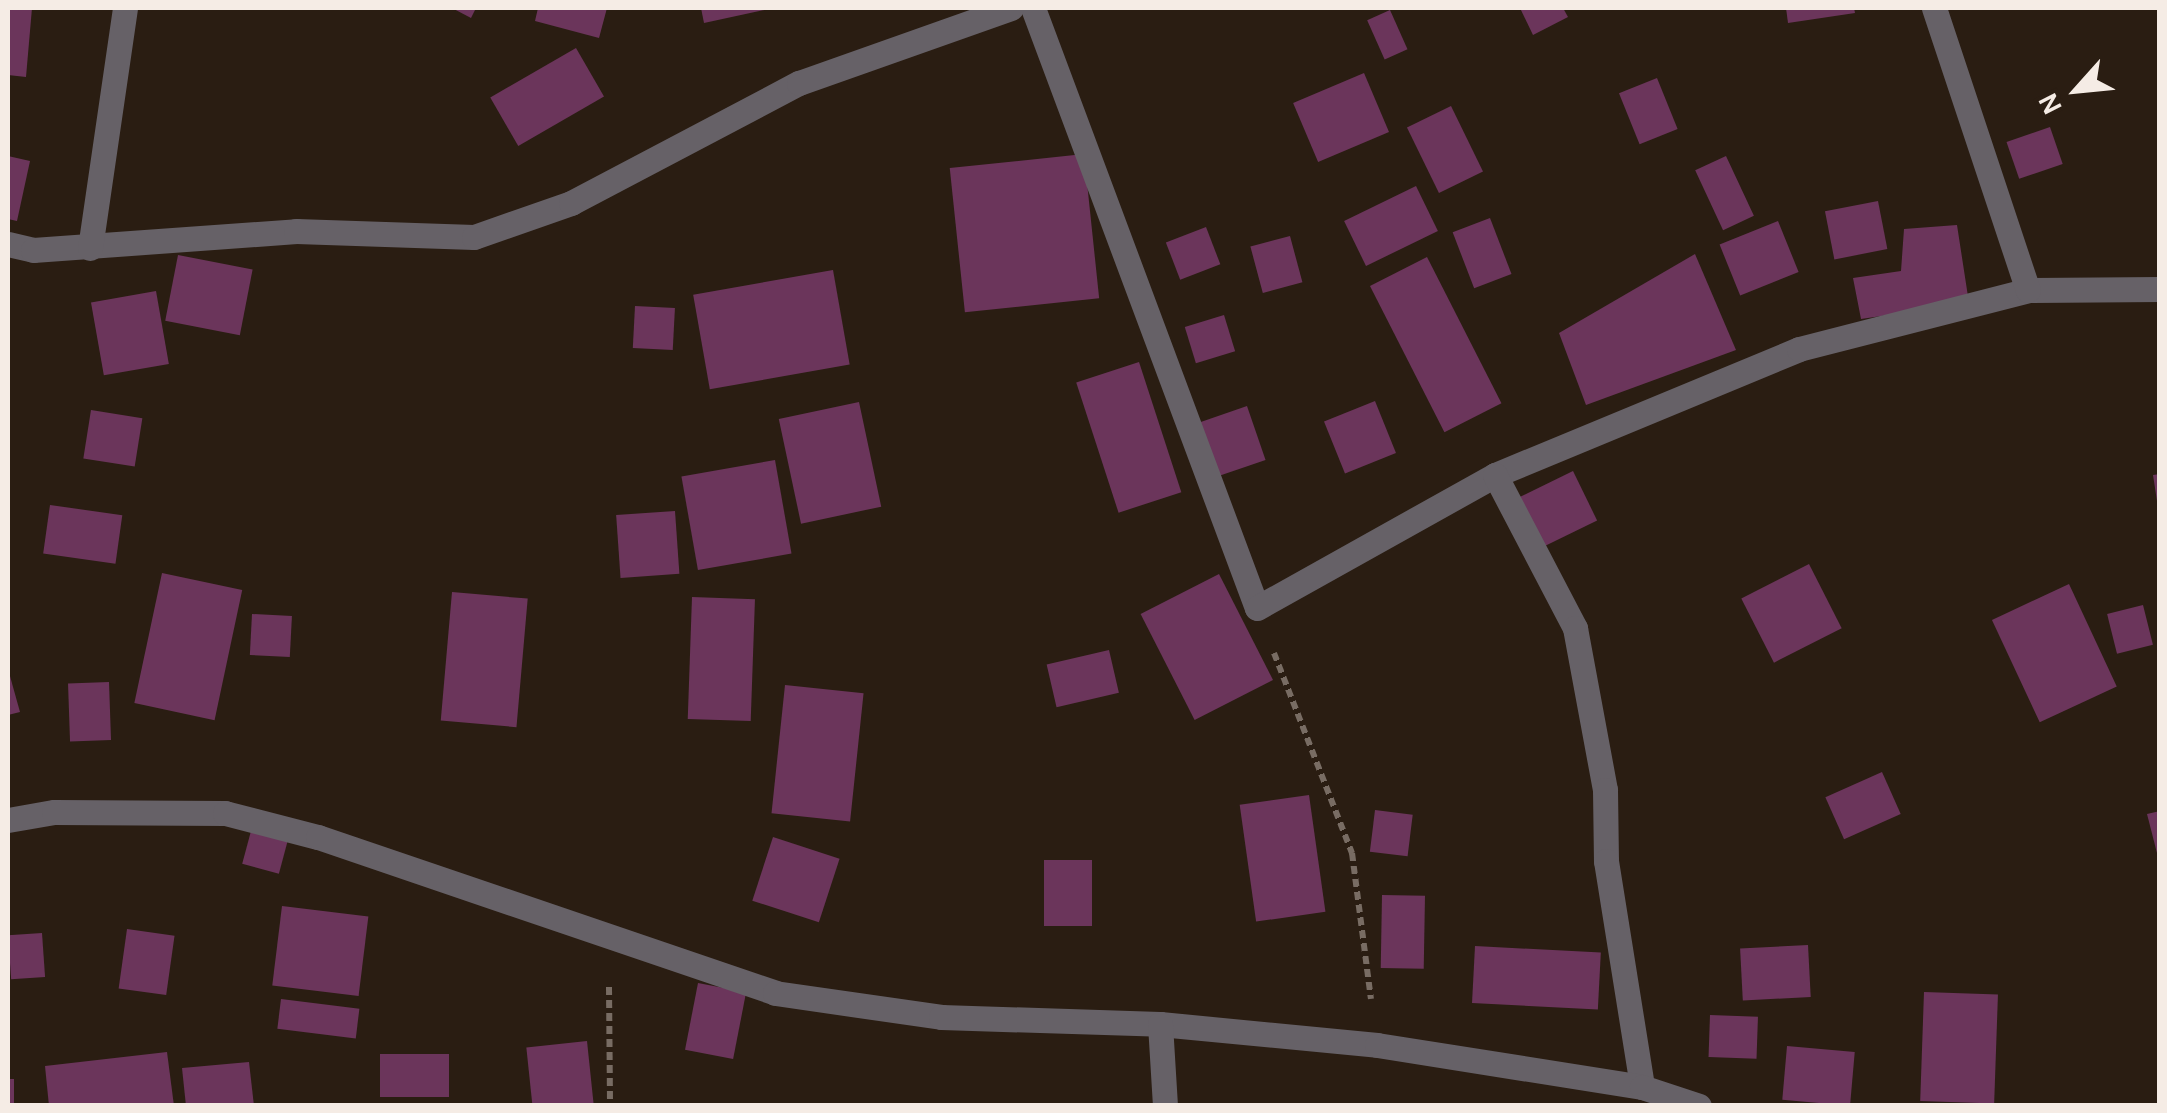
<!DOCTYPE html>
<html>
<head>
<meta charset="utf-8">
<style>
  body { margin:0 }
  #map { position:relative; width:2167px; height:1113px; overflow:hidden; background:#2a1d12; font-family:Karla,sans-serif }
  div>[style] { position:absolute }
  [style*='--x'] { left:calc(var(--x)*1px); top:calc(var(--y)*1px); width:calc(var(--w)*1px); rotate:calc(var(--a)*1deg) }
  .building>* { inset:0; background:#6b355b; transform-origin:0 0 }
  .path>* { height:6px; margin-top:-3px; transform-origin:0; background:repeating-linear-gradient(90deg,#786c63 0 8px,transparent 0 13px) }
  .street>* { height:25px; margin:-12.5px; padding:0 12.5px; transform-origin:12.5px; border-radius:12.5px; background:#666167 }
  span { translate:-50% -50%; white-space:nowrap; text-align:center; line-height:1.15; -webkit-text-stroke:8px #2a1d12; paint-order:stroke }
  .frame { position:absolute; inset:0; border:10px solid #f5ece5; pointer-events:none }
  .north { position:absolute; left:2027px; top:40px; width:100px; height:100px; -webkit-text-stroke:8px #2a1d12; paint-order:stroke; rotate:243deg; font-size:28px; font-weight:700; line-height:40px; text-align:center; color:#f5ece5 }
  .north::after { content:''; display:block; margin:auto; width:35px; height:45px; background:#f5ece5; clip-path:polygon(50% 0,100% 100%,50% 72%,0 100%) }
</style>
</head>
<body>
<div id="map">
  <div class="building">
    <div style="clip-path:polygon(8px 8px,32px 8px,26px 77px,8px 75px)"></div>
    <div style="clip-path:polygon(452px 8px,476px 8px,471px 18px)"></div>
    <div style="clip-path:polygon(538px 8px,607px 8px,599px 38px,535px 21px)"></div>
    <div style="clip-path:polygon(701px 8px,769px 8px,769px 9px,704px 23px)"></div>
    <div style="clip-path:polygon(1520px 8px,1563px 8px,1568px 17px,1533px 35px)"></div>
    <div style="clip-path:polygon(1786px 8px,1854px 8px,1855px 13px,1788px 23px)"></div>
    <div style="left:1390px;top:10px;width:43px;height:25px;rotate:66deg"></div>
    <div style="left:576px;top:48px;width:56px;height:99px;rotate:60deg"></div>
    <div style="left:1364px;top:73px;width:64px;height:77px;rotate:67deg"></div>
    <div style="left:1657px;top:78px;width:55px;height:41px;rotate:68deg"></div>
    <div style="left:1451px;top:106px;width:73px;height:49px;rotate:64deg"></div>
    <div style="left:2050px;top:127px;width:39px;height:46px;rotate:71deg"></div>
    <div style="left:1084px;top:154px;width:145px;height:135px;rotate:84deg"></div>
    <div style="clip-path:polygon(8px 156px,30px 161px,17px 221px,8px 219px)"></div>
    <div style="left:1726px;top:156px;width:66px;height:34px;rotate:65deg"></div>
    <div style="left:1416px;top:186px;width:50px;height:80px;rotate:64deg"></div>
    <div style="left:1878px;top:201px;width:49px;height:54px;rotate:79deg"></div>
    <div style="left:1490px;top:218px;width:60px;height:40px;rotate:69deg"></div>
    <div style="left:1778px;top:221px;width:55px;height:63px;rotate:68deg"></div>
    <div style="clip-path:polygon(1957px 225px,1969px 303px,1861px 319px,1853px 278px,1901px 271px,1904px 229px)"></div>
    <div style="left:1206px;top:227px;width:40px;height:43px;rotate:69deg"></div>
    <div style="left:1290px;top:236px;width:48px;height:41px;rotate:75deg"></div>
    <div style="clip-path:polygon(1695px 254px,1736px 350px,1586px 405px,1559px 333px)"></div>
    <div style="left:178px;top:255px;width:76px;height:67px;rotate:11deg"></div>
    <div style="left:1427px;top:257px;width:164px;height:64px;rotate:63deg"></div>
    <div style="left:833px;top:270px;width:96px;height:142px;rotate:80deg"></div>
    <div style="left:156px;top:291px;width:74px;height:66px;rotate:80deg"></div>
    <div style="left:635px;top:306px;width:40px;height:42px;rotate:3deg"></div>
    <div style="left:1224px;top:315px;width:38px;height:41px;rotate:73deg"></div>
    <div style="left:1139px;top:362px;width:137px;height:66px;rotate:72deg"></div>
    <div style="left:1375px;top:401px;width:56px;height:55px;rotate:68deg"></div>
    <div style="left:859px;top:402px;width:107px;height:82px;rotate:78deg"></div>
    <div style="left:1247px;top:406px;width:57px;height:55px;rotate:71deg"></div>
    <div style="left:91px;top:410px;width:52px;height:49px;rotate:9deg"></div>
    <div style="left:775px;top:460px;width:95px;height:95px;rotate:80deg"></div>
    <div style="left:1573px;top:471px;width:55px;height:61px;rotate:64deg"></div>
    <div style="clip-path:polygon(2160px 474px,2160px 501px,2157px 501px,2153px 475px)"></div>
    <div style="left:50px;top:505px;width:73px;height:49px;rotate:8deg"></div>
    <div style="left:675px;top:511px;width:63px;height:59px;rotate:86deg"></div>
    <div style="left:1809px;top:564px;width:72px;height:76px;rotate:63deg"></div>
    <div style="left:162px;top:573px;width:82px;height:133px;rotate:12deg"></div>
    <div style="left:1219px;top:574px;width:119px;height:88px;rotate:63deg"></div>
    <div style="left:2069px;top:584px;width:113px;height:85px;rotate:65deg"></div>
    <div style="left:452px;top:592px;width:76px;height:129px;rotate:5deg"></div>
    <div style="left:692px;top:597px;width:63px;height:122px;rotate:2deg"></div>
    <div style="left:2143px;top:605px;width:41px;height:37px;rotate:76deg"></div>
    <div style="left:252px;top:614px;width:40px;height:41px;rotate:3deg"></div>
    <div style="left:1109px;top:650px;width:44px;height:64px;rotate:77deg"></div>
    <div style="clip-path:polygon(8px 669px,20px 712px,8px 715px)"></div>
    <div style="left:109px;top:682px;width:58px;height:41px;rotate:88deg"></div>
    <div style="left:785px;top:685px;width:79px;height:129px;rotate:6deg"></div>
    <div style="left:1882px;top:772px;width:46px;height:62px;rotate:66deg"></div>
    <div style="left:1309px;top:795px;width:118px;height:70px;rotate:82deg"></div>
    <div style="left:1375px;top:810px;width:38px;height:42px;rotate:7deg"></div>
    <div style="clip-path:polygon(2160px 811px,2160px 856px,2158px 857px,2147px 814px)"></div>
    <div style="left:251px;top:831px;width:38px;height:34px;rotate:15deg"></div>
    <div style="left:773px;top:837px;width:70px;height:67px;rotate:18deg"></div>
    <div style="left:1044px;top:860px;width:48px;height:66px"></div>
    <div style="left:1382px;top:895px;width:43px;height:73px;rotate:1deg"></div>
    <div style="left:282px;top:906px;width:87px;height:80px;rotate:7deg"></div>
    <div style="left:127px;top:929px;width:48px;height:60px;rotate:8deg"></div>
    <div style="left:42px;top:933px;width:44px;height:34px;rotate:86deg"></div>
    <div style="left:1808px;top:945px;width:52px;height:68px;rotate:87deg"></div>
    <div style="left:1475px;top:946px;width:126px;height:57px;rotate:3deg"></div>
    <div style="left:698px;top:983px;width:49px;height:68px;rotate:11deg"></div>
    <div style="left:1924px;top:992px;width:74px;height:109px;rotate:2deg"></div>
    <div style="left:281px;top:999px;width:79px;height:30px;rotate:7deg"></div>
    <div style="left:1710px;top:1015px;width:48px;height:42px;rotate:2deg"></div>
    <div style="left:587px;top:1041px;width:65px;height:61px;rotate:84deg"></div>
    <div style="left:1787px;top:1046px;width:68px;height:54px;rotate:5deg"></div>
    <div style="clip-path:polygon(167px 1052px,174px 1106px,49px 1106px,45px 1066px)"></div>
    <div style="left:380px;top:1054px;width:69px;height:43px"></div>
    <div style="clip-path:polygon(249px 1062px,254px 1106px,186px 1106px,182px 1068px)"></div>
    <div style="left:8px;top:1079px;width:6px;height:27px"></div>
  </div>
  <div class="path">
    <div style="--x:1274;--y:653;--w:215;--a:68.7"></div>
    <div style="--x:1352;--y:853;--w:147;--a:82.6"></div>
    <div style="--x:609;--y:987;--w:119;--a:89.5"></div>
  </div>
  <div class="street">
    <div style="--x:1033;--y:8;--w:640;--a:69.53"></div>
    <div style="--x:1257;--y:608;--w:273;--a:-29.2"></div>
    <div style="--x:1495;--y:475;--w:329;--a:-22.5"></div>
    <div style="--x:1799;--y:349;--w:236;--a:-14.4"></div>
    <div style="--x:2028;--y:290;--w:132;--a:-0.4"></div>
    <div style="--x:1934;--y:8;--w:297;--a:71.6"></div>
    <div style="--x:8;--y:244;--w:26;--a:13"></div>
    <div style="--x:33;--y:250;--w:264;--a:-4.1"></div>
    <div style="--x:296;--y:231;--w:178;--a:1.9"></div>
    <div style="--x:474;--y:237;--w:103;--a:-19.3"></div>
    <div style="--x:571;--y:203;--w:258;--a:-27.8"></div>
    <div style="--x:799;--y:83;--w:225;--a:-19.5"></div>
    <div style="--x:90;--y:248;--w:243;--a:-81.7"></div>
    <div style="--x:1495;--y:475;--w:173;--a:62.4"></div>
    <div style="--x:1575;--y:628;--w:165;--a:79.5"></div>
    <div style="--x:1605;--y:790;--w:71;--a:89.2"></div>
    <div style="--x:1606;--y:861;--w:229;--a:80.9"></div>
    <div style="--x:8;--y:820;--w:47;--a:-9.9"></div>
    <div style="--x:54;--y:812;--w:171;--a:0.3"></div>
    <div style="--x:225;--y:813;--w:96;--a:14.5"></div>
    <div style="--x:318;--y:837;--w:483;--a:18.8"></div>
    <div style="--x:775;--y:993;--w:168;--a:8.2"></div>
    <div style="--x:941;--y:1017;--w:219;--a:1.8"></div>
    <div style="--x:1160;--y:1024;--w:218;--a:5.5"></div>
    <div style="--x:1377;--y:1045;--w:268;--a:9"></div>
    <div style="--x:1642;--y:1087;--w:60;--a:18.4"></div>
    <div style="--x:1160;--y:1024;--w:82;--a:86.5"></div>
  </div>
  <div class="frame"></div>
  <div class="north">N</div>
</div>
</body>
</html>
